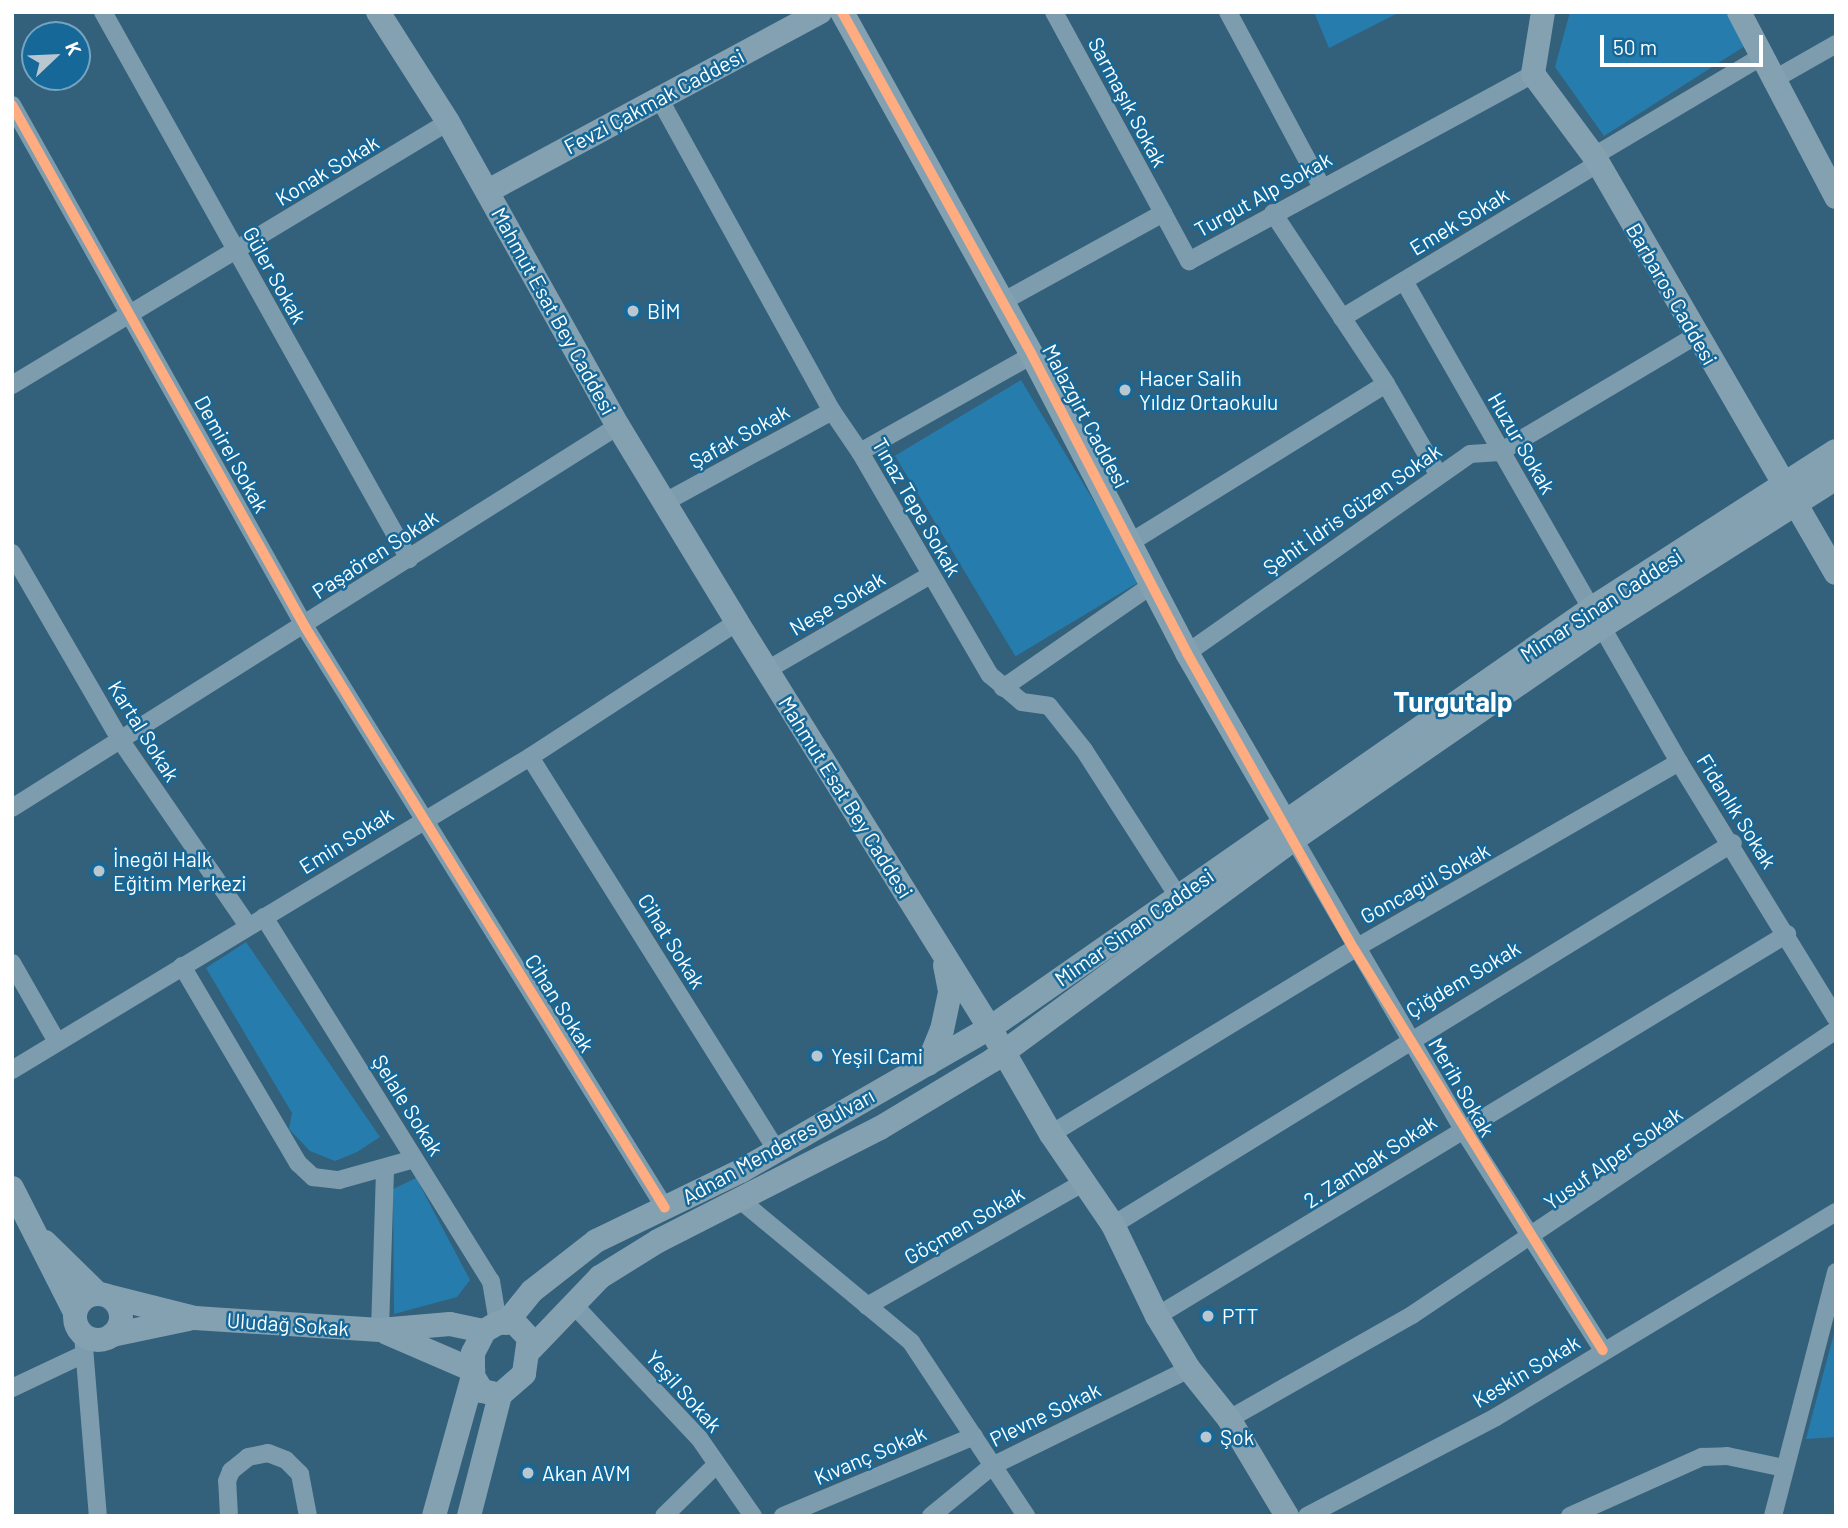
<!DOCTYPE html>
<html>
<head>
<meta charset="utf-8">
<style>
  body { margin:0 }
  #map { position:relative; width:1848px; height:1528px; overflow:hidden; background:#33607a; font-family:Barlow,sans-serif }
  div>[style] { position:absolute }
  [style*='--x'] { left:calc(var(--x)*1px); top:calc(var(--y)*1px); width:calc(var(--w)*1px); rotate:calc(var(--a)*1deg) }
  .green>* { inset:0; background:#267dad; transform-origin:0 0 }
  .street>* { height:18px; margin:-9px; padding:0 9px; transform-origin:9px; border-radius:9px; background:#7d9cad }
  .secondary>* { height:24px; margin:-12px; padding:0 12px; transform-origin:12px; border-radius:12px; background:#84a1b1 }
  .secondary>.ring { margin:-12px; padding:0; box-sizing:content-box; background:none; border:24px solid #84a1b1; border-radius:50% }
  .cycleway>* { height:10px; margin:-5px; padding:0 5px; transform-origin:5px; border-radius:5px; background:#ffac80 }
  .dots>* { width:19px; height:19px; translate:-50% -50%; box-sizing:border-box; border:4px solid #156898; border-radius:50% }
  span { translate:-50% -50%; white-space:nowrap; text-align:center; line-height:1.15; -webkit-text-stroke:5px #156898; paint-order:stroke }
  .street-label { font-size:21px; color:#fff }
  .poi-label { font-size:21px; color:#fff }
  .left { translate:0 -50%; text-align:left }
  .district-label { font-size:28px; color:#fff; font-weight:700 }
  .frame { position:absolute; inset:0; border:14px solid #fff; pointer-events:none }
  .north { position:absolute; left:21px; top:21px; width:70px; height:70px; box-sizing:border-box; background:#156898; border:2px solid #73a4c1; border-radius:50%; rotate:67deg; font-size:19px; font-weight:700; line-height:28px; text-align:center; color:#fff }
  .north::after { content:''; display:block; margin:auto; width:24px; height:32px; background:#b8c7d0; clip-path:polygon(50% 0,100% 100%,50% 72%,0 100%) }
  .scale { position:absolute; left:1600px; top:35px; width:163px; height:32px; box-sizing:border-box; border:4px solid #fff; border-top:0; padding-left:9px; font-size:21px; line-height:24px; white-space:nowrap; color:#fff; -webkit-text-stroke:5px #156898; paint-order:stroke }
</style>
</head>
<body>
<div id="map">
  <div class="green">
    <div style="clip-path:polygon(1314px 12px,1400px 12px,1329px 48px)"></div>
    <div style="clip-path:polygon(1570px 12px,1727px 12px,1745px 46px,1604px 136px,1555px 67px)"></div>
    <div style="left:1021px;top:380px;width:234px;height:147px;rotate:59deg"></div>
    <div style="clip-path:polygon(246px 942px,380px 1137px,357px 1152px,335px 1161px,310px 1151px,289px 1129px,292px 1113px,206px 968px)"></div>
    <div style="clip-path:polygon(416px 1178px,470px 1280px,457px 1297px,394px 1314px,393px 1189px)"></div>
    <div style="clip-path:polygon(1836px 1326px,1836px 1437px,1806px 1439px)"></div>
  </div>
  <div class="street">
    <div style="--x:103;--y:12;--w:627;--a:60.78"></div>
    <div style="--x:1054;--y:12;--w:229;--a:61.5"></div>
    <div style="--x:1228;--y:12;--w:199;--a:61.8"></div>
    <div style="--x:1773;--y:80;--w:73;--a:-29.7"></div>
    <div style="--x:659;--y:98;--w:358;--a:61.1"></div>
    <div style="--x:832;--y:411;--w:50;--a:55.7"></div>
    <div style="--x:860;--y:452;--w:258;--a:59.8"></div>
    <div style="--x:990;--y:675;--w:42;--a:40.2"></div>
    <div style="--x:1022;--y:702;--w:27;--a:8"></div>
    <div style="--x:1049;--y:706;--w:56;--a:51.5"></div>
    <div style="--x:1084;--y:750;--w:185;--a:57.3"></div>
    <div style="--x:12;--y:105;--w:599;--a:60.69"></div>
    <div style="--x:305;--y:627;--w:683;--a:58.22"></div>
    <div style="--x:1594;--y:156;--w:194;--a:-30.7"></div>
    <div style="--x:1273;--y:213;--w:205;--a:56.5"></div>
    <div style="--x:1386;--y:384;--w:104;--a:60"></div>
    <div style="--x:1404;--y:281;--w:554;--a:60.24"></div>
    <div style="--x:1679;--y:762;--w:300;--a:58.5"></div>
    <div style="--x:1002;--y:302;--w:184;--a:-28.9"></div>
    <div style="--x:1163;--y:213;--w:55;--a:61.6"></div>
    <div style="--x:1189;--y:261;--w:392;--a:-28.5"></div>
    <div style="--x:1342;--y:318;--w:300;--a:-31.1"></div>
    <div style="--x:12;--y:385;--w:509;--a:-31.1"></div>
    <div style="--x:860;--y:452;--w:197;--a:-29.4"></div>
    <div style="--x:667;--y:501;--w:188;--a:-28.6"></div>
    <div style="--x:1131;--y:542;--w:300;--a:-31.8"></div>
    <div style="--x:12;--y:553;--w:217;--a:59.9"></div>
    <div style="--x:121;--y:741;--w:224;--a:55.5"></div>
    <div style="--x:1187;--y:653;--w:346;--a:-35.1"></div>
    <div style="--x:1470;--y:454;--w:30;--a:-4"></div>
    <div style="--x:1500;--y:452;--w:227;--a:-30.7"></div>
    <div style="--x:767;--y:670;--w:189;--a:-30.2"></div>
    <div style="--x:1003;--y:688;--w:183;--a:-34.7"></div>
    <div style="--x:530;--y:757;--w:463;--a:57.9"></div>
    <div style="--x:12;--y:808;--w:716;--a:-32.23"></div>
    <div style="--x:1294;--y:839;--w:334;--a:59.8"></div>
    <div style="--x:1462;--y:1128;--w:263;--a:57.6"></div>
    <div style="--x:264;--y:917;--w:429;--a:58.1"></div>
    <div style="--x:491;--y:1281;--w:43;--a:80.5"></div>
    <div style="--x:12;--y:963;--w:91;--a:60.3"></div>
    <div style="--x:182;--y:966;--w:229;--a:59.5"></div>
    <div style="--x:298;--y:1163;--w:21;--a:43"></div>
    <div style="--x:313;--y:1177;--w:26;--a:7"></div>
    <div style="--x:339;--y:1180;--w:78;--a:-15.6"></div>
    <div style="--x:12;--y:1070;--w:605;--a:-31.14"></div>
    <div style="--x:530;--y:757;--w:247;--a:-33.1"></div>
    <div style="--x:1051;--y:1134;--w:355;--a:-31.4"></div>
    <div style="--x:1354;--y:949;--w:375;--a:-29.9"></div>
    <div style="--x:739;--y:1199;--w:224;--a:39.7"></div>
    <div style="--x:911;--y:1342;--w:209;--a:56.5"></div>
    <div style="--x:1113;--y:1225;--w:728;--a:-31.64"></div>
    <div style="--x:573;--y:1304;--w:184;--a:46.8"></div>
    <div style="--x:699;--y:1438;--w:95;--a:55.3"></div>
    <div style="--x:867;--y:1306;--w:249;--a:-29.7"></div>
    <div style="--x:1157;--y:1316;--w:737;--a:-31.23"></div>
    <div style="--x:380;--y:1330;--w:162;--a:-88.2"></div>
    <div style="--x:83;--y:1335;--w:182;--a:85.3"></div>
    <div style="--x:12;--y:1388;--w:77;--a:-25.2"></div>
    <div style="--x:1229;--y:1419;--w:210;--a:-29.6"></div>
    <div style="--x:1412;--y:1315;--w:511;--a:-33.91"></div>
    <div style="--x:229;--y:1516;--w:35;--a:-93"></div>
    <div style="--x:227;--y:1481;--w:11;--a:-68"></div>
    <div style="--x:231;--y:1471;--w:22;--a:-39"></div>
    <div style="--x:248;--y:1457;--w:20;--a:-11"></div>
    <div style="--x:268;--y:1453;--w:19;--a:21"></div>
    <div style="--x:286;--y:1460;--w:20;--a:45"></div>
    <div style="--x:300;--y:1474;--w:43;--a:79.2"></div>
    <div style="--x:664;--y:1516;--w:74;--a:-44.5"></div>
    <div style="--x:783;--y:1516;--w:207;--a:-22.7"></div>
    <div style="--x:931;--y:1516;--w:79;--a:-39.3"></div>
    <div style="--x:992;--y:1466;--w:220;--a:-26.2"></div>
    <div style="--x:1307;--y:1516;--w:213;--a:-27.6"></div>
    <div style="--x:1496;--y:1417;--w:397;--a:-31.1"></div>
    <div style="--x:1570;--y:1516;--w:145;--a:-24.1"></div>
    <div style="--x:1702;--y:1457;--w:25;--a:-2"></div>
    <div style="--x:1727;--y:1456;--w:58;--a:11.9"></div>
    <div style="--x:1773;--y:1516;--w:252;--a:-75.5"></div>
  </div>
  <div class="secondary">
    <div style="--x:378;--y:12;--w:130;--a:57.5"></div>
    <div style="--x:448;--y:122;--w:348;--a:60.8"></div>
    <div style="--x:618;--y:426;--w:229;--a:58.7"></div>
    <div style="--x:737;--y:622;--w:478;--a:58.1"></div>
    <div style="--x:990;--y:1028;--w:122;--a:60.1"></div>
    <div style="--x:1051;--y:1134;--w:110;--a:55.7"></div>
    <div style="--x:1113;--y:1225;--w:101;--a:64.2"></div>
    <div style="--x:1157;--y:1316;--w:62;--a:58.9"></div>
    <div style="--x:1189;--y:1369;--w:64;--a:51.3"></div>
    <div style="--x:1229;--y:1419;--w:113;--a:59.1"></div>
    <div style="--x:842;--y:12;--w:392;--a:61"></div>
    <div style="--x:1032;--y:355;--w:336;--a:62.5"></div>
    <div style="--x:1187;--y:653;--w:209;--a:59.9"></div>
    <div style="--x:1543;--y:12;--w:63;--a:99.2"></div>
    <div style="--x:1533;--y:74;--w:102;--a:53.4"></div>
    <div style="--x:1594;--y:156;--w:482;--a:59.9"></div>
    <div style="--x:1739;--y:12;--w:209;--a:62.3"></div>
    <div style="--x:488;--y:191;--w:377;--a:-28.3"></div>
    <div style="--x:928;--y:1064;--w:37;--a:-68"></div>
    <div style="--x:942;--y:1030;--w:40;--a:-78"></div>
    <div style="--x:950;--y:991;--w:26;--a:-101"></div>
    <div style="--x:12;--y:1188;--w:139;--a:63.1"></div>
    <div style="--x:45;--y:1242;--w:73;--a:44.4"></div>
    <div class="ring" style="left:75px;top:1294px;width:22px;height:22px"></div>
    <div style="--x:111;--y:1297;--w:87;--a:14"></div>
    <div style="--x:195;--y:1318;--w:185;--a:3.7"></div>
    <div style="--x:380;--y:1330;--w:70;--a:-4.9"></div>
    <div style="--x:450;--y:1324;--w:35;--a:12"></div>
    <div style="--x:514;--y:1322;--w:22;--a:47"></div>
    <div style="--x:529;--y:1338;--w:36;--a:98"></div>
    <div style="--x:524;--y:1374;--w:32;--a:139"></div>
    <div style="--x:500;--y:1395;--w:18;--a:-167"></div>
    <div style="--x:482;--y:1391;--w:17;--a:-121"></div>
    <div style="--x:473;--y:1376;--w:23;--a:-90"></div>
    <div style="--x:473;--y:1353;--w:25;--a:-63"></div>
    <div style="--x:484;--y:1331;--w:16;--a:-30"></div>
    <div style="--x:498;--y:1323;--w:16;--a:-4"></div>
    <div style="--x:506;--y:1323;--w:41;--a:-50.9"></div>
    <div style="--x:532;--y:1291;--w:81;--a:-38"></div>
    <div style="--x:596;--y:1241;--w:161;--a:-25.8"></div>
    <div style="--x:741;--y:1171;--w:287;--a:-29.9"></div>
    <div style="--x:990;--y:1028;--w:734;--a:-34.9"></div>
    <div style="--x:1592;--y:608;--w:290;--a:-32.8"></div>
    <div style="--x:387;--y:1333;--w:94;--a:23.3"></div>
    <div style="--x:112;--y:1335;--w:78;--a:-11.9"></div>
    <div style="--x:530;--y:1350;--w:101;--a:-46.2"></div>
    <div style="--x:600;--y:1277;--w:68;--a:-31.8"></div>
    <div style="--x:658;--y:1241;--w:249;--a:-27"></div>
    <div style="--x:880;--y:1128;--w:132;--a:-31"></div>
    <div style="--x:993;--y:1060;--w:373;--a:-36.3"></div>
    <div style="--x:1294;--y:839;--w:375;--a:-34.6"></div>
    <div style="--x:1603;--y:626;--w:276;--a:-32.4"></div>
    <div style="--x:434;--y:1516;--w:145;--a:-74.4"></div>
    <div style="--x:469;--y:1516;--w:125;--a:-75.6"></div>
  </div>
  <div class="cycleway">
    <div style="--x:842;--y:12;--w:392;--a:61"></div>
    <div style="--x:1032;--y:355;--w:336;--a:62.5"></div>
    <div style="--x:1187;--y:653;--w:340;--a:60.6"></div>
    <div style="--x:1354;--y:949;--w:472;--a:58.2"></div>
    <div style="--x:12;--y:105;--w:599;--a:60.69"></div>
    <div style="--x:305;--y:627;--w:683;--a:58.22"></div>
  </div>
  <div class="dots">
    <div style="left:633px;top:311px;background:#b8c7d0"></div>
    <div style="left:1125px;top:390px;background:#b8c7d0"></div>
    <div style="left:99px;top:871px;background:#b8c7d0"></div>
    <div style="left:817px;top:1056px;background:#b8c7d0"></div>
    <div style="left:1208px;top:1316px;background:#b8c7d0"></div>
    <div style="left:1206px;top:1437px;background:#b8c7d0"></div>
    <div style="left:528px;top:1473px;background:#b8c7d0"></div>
  </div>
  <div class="street-label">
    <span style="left:654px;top:101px;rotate:-28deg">Fevzi Çakmak Caddesi</span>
    <span style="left:1128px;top:102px;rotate:62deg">Sarmaşık Sokak</span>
    <span style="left:327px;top:170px;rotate:-31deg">Konak Sokak</span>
    <span style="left:1263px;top:194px;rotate:-29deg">Turgut Alp Sokak</span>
    <span style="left:1459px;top:221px;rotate:-31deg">Emek Sokak</span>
    <span style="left:275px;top:275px;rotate:61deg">Güler Sokak</span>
    <span style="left:1672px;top:294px;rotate:60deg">Barbaros Caddesi</span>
    <span style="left:554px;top:311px;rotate:61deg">Mahmut Esat Bey Caddesi</span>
    <span style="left:1086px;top:416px;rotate:62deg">Malazgirt Caddesi</span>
    <span style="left:739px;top:436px;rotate:-29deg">Şafak Sokak</span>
    <span style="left:1522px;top:443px;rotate:60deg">Huzur Sokak</span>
    <span style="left:232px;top:454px;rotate:61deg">Demirel Sokak</span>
    <span style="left:917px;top:507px;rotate:60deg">Tınaz Tepe Sokak</span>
    <span style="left:1352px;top:509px;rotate:-35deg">Şehit İdris Güzen Sokak</span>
    <span style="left:375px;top:554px;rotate:-33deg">Paşaören Sokak</span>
    <span style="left:837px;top:603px;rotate:-30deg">Neşe Sokak</span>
    <span style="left:1601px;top:605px;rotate:-33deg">Mimar Sinan Caddesi</span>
    <span style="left:144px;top:731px;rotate:58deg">Kartal Sokak</span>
    <span style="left:846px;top:797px;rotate:58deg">Mahmut Esat Bey Caddesi</span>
    <span style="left:1737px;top:811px;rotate:58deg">Fidanlık Sokak</span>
    <span style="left:346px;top:840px;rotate:-32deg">Emin Sokak</span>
    <span style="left:1425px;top:883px;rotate:-29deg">Goncagül Sokak</span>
    <span style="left:1134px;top:927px;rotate:-35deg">Mimar Sinan Caddesi</span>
    <span style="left:672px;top:941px;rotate:58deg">Cihat Sokak</span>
    <span style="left:1463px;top:979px;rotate:-31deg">Çiğdem Sokak</span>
    <span style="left:560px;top:1003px;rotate:58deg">Cihan Sokak</span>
    <span style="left:1462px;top:1087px;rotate:60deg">Merih Sokak</span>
    <span style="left:408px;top:1105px;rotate:58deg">Şelale Sokak</span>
    <span style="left:778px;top:1146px;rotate:-29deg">Adnan Menderes Bulvarı</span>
    <span style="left:1613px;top:1158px;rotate:-35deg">Yusuf Alper Sokak</span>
    <span style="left:1370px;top:1161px;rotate:-33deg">2. Zambak Sokak</span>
    <span style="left:964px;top:1225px;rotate:-30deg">Göçmen Sokak</span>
    <span style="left:288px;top:1324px;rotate:4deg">Uludağ Sokak</span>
    <span style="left:1526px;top:1371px;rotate:-31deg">Keskin Sokak</span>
    <span style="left:684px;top:1391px;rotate:48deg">Yeşil Sokak</span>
    <span style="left:1045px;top:1414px;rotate:-26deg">Plevne Sokak</span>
    <span style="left:870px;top:1455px;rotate:-23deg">Kıvanç Sokak</span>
  </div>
  <div class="poi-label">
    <span class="left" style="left:647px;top:311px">BİM</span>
    <span class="left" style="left:1139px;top:390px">Hacer Salih<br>Yıldız Ortaokulu</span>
    <span class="left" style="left:113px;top:871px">İnegöl Halk<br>Eğitim Merkezi</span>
    <span class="left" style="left:831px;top:1056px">Yeşil Cami</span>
    <span class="left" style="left:1222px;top:1316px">PTT</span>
    <span class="left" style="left:1220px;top:1437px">Şok</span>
    <span class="left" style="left:542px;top:1473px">Akan AVM</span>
  </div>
  <div class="district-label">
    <span style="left:1453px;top:701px">Turgutalp</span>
  </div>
  <div class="frame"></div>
  <div class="north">K</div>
  <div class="scale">50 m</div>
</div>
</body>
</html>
